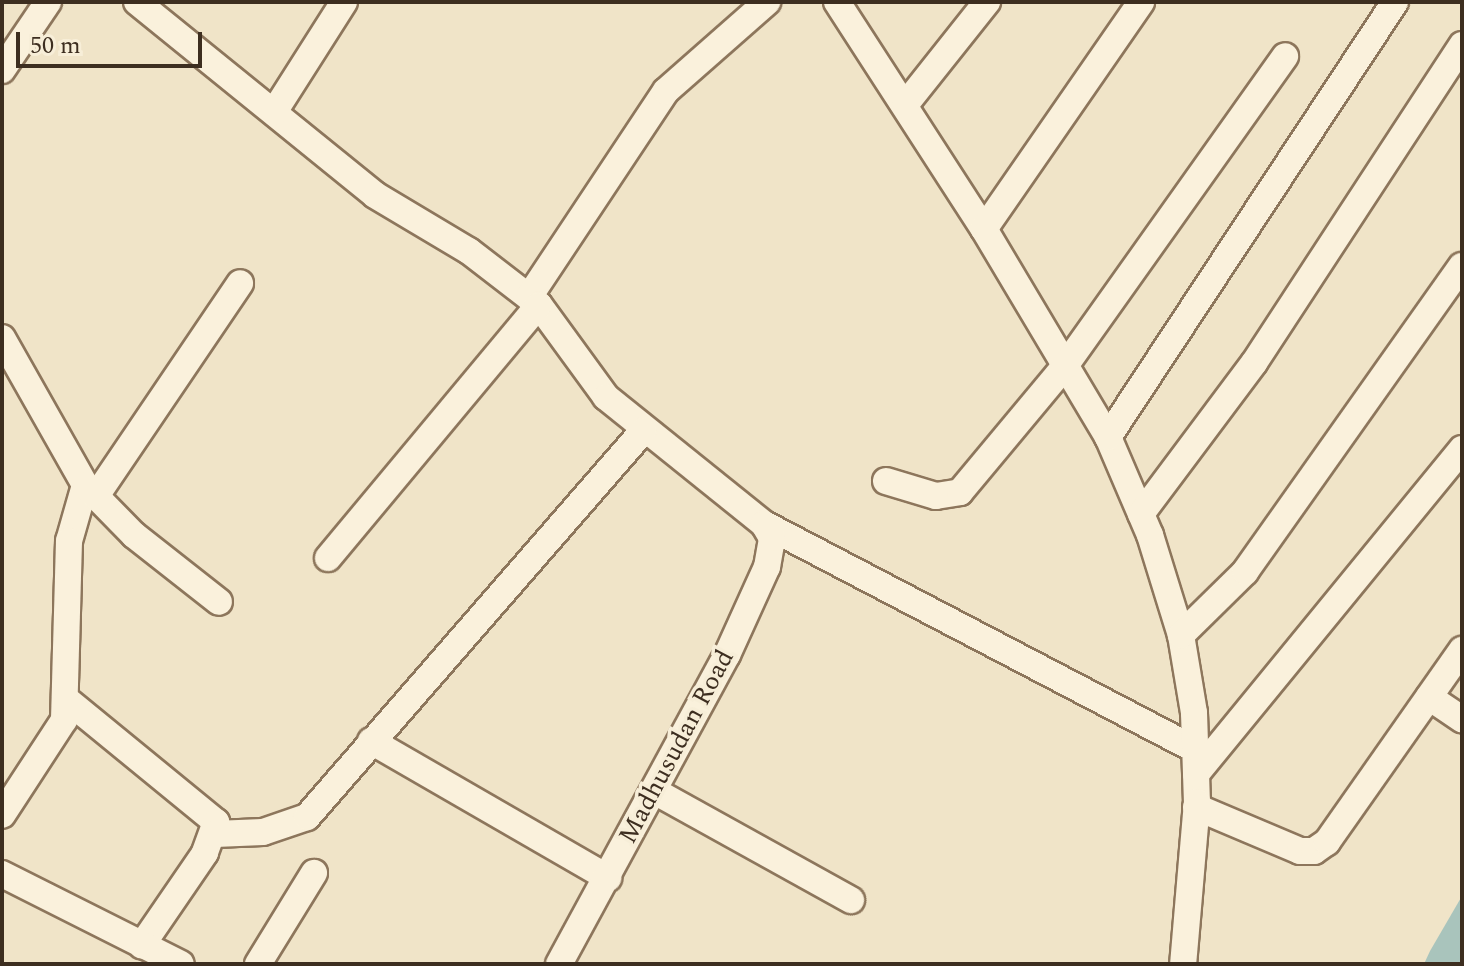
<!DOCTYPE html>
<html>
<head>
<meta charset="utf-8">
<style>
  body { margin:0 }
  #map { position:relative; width:1464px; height:966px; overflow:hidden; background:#f0e4c8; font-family:Spectral,serif }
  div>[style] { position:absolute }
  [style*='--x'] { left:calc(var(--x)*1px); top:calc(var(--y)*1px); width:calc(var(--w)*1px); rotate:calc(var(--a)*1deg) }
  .water>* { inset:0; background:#a9c4bc }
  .roads { filter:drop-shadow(2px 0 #8d765c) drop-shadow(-2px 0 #8d765c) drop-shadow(0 2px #8d765c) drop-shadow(0 -2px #8d765c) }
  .street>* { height:26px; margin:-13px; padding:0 13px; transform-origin:13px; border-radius:13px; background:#faf1dc }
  span { translate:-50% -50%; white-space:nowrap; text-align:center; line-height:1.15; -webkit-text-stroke:7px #f7eed8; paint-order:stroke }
  .street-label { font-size:26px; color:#3d2e20 }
  .frame { position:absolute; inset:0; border:4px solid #3d2e20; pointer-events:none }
  .scale { position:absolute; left:16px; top:32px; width:186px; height:36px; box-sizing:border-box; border:4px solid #3d2e20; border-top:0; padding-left:10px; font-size:24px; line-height:28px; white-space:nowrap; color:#3d2e20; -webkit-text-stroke:6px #f7eed8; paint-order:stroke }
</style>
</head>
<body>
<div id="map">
  <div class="water">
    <div style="clip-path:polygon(1462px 896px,1462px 964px,1424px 964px,1430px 951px)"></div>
  </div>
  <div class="roads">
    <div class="street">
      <div style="--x:137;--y:2;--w:306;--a:39"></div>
      <div style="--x:375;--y:195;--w:109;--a:30.8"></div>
      <div style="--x:469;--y:251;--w:88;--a:37.6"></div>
      <div style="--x:539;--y:305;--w:114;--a:53.9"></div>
      <div style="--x:606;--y:397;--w:203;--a:38.8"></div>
      <div style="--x:764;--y:524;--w:488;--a:27.6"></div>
      <div style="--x:837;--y:2;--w:270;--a:57.1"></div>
      <div style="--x:984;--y:229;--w:242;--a:59.2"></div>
      <div style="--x:1108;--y:437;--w:107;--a:66.8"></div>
      <div style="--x:1150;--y:535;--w:105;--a:72.8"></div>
      <div style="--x:1181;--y:635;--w:79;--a:80.5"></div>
      <div style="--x:1194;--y:713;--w:89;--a:88.1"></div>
      <div style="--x:1197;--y:802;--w:163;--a:94.9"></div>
      <div style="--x:2;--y:70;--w:82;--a:-55.9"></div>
      <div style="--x:905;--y:105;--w:132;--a:-51.5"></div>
      <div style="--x:274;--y:112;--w:130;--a:-57.5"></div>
      <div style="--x:984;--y:229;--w:276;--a:-55.3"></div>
      <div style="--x:529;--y:297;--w:247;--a:-56.4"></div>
      <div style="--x:666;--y:91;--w:135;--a:-41.4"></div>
      <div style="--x:2;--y:338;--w:169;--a:60.5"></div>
      <div style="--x:85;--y:485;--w:58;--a:105.9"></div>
      <div style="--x:69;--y:541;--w:179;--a:91.6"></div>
      <div style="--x:64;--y:720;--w:113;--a:123.1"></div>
      <div style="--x:1108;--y:437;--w:521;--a:-56.58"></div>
      <div style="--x:886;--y:481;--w:52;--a:16.7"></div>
      <div style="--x:936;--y:496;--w:24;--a:-9"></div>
      <div style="--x:960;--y:492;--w:164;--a:-50.2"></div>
      <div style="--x:1065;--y:366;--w:380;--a:-54.6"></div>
      <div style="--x:85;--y:485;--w:70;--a:45.6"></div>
      <div style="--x:134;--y:535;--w:108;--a:38.2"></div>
      <div style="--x:96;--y:496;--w:257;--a:-55.9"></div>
      <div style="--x:1141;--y:514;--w:189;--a:-53.2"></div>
      <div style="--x:1254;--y:363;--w:380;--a:-56.8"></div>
      <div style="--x:328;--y:558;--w:329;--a:-50.2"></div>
      <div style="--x:1181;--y:635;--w:90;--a:-44.5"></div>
      <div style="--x:1245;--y:572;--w:375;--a:-54.7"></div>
      <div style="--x:1429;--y:697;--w:40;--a:34"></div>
      <div style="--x:67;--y:700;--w:193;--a:39.3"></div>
      <div style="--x:216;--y:822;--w:33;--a:110"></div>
      <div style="--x:205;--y:853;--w:112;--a:124.4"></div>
      <div style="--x:371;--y:741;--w:274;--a:30"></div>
      <div style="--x:1196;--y:774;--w:420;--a:-50.7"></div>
      <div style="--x:656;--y:792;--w:223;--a:29"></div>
      <div style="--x:1196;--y:807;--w:113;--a:22.9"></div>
      <div style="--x:1300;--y:851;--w:14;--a:0"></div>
      <div style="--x:1314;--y:851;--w:16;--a:-35"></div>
      <div style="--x:1327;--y:842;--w:235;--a:-54.9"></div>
      <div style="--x:215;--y:834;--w:48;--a:-2.4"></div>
      <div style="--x:263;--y:832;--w:46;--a:-18.8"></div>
      <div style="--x:307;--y:817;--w:512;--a:-48.96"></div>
      <div style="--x:2;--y:874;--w:200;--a:26.7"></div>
      <div style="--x:258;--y:964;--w:107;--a:-58.4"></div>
      <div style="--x:559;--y:964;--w:352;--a:-61.5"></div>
      <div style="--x:727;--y:655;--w:97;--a:-65.6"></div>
      <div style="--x:767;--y:567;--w:29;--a:-80"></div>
      <div style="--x:772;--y:538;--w:16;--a:-120"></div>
    </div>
  </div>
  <div class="street-label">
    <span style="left:677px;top:747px;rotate:-62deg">Madhusudan Road</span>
  </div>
  <div class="frame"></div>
  <div class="scale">50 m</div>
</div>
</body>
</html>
